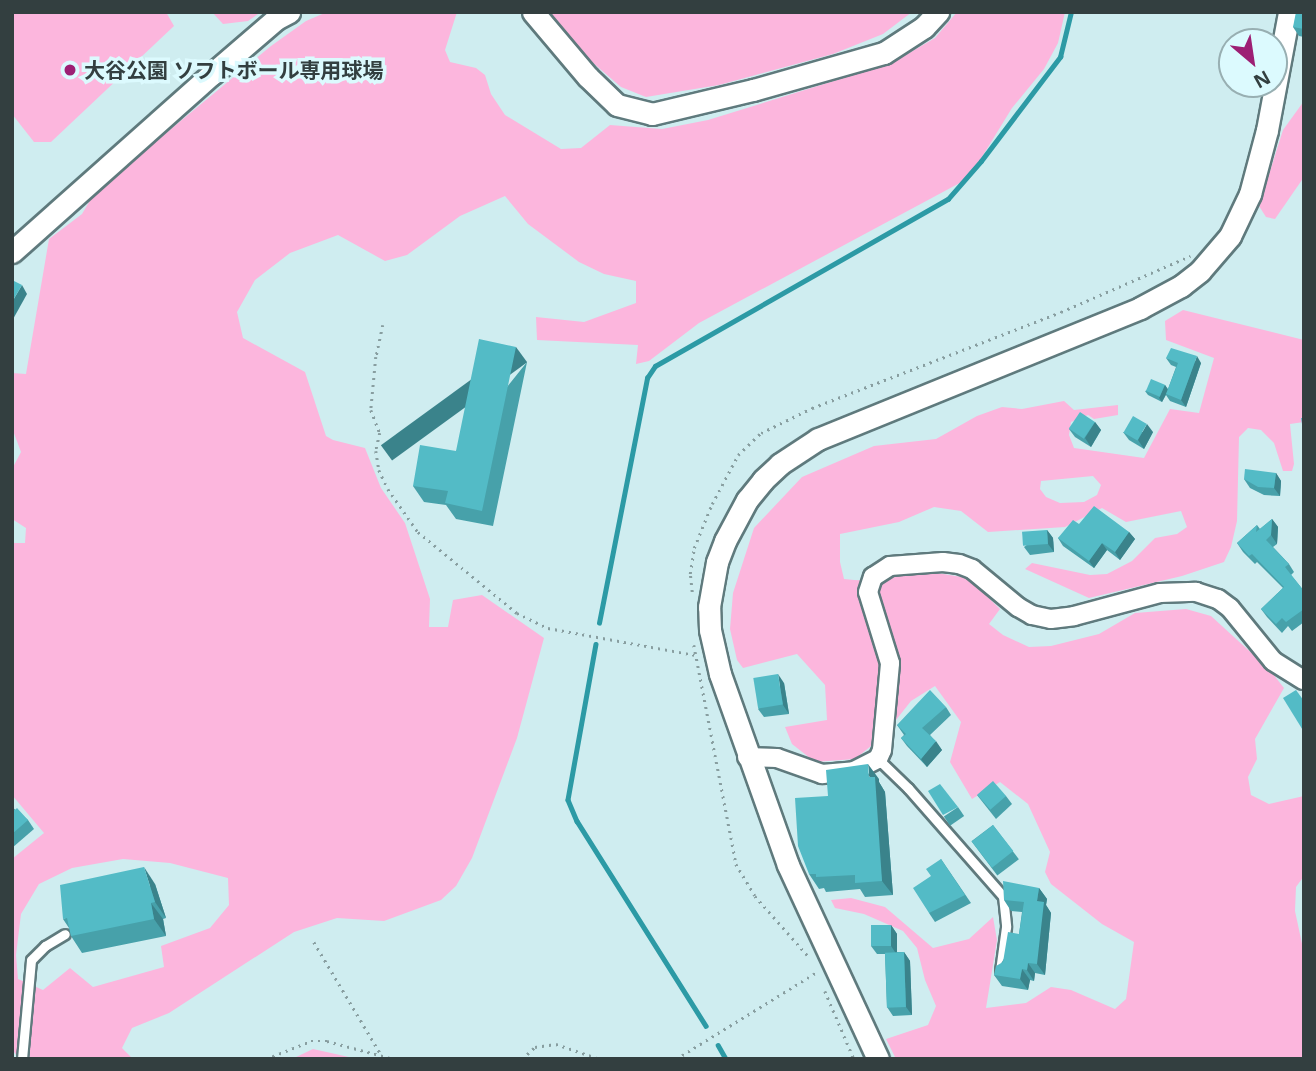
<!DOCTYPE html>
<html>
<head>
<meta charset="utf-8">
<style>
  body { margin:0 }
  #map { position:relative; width:1316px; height:1071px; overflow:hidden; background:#cfedf0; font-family:"Open Sans","Noto Sans JP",sans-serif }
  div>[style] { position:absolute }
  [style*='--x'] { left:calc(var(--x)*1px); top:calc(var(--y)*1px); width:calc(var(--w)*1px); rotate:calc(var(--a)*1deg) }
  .green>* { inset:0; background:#fcb6dd }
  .stream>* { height:4.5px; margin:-2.25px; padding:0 2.25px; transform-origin:2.25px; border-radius:2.25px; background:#2c9aa5 }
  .path>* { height:2.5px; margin-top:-1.25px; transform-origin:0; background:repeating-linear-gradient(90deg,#889ea0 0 2px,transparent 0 7px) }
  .roads { filter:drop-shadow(2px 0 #5f7a7d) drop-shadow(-2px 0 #5f7a7d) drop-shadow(0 2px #5f7a7d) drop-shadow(0 -2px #5f7a7d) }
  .service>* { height:9px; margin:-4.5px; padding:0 4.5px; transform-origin:4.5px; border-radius:4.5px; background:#fff }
  .minor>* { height:18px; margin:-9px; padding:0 9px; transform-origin:9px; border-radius:9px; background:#fff }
  .tertiary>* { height:21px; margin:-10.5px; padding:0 10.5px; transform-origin:10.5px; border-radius:10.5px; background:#fff }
  .wall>* { inset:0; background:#47a1aa; transform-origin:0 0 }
  .shaded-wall>* { inset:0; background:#3a838b; transform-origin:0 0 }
  .building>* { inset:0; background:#53bbc6; transform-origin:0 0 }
  .dots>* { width:19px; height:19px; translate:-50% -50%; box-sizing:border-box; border:4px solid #dcfafe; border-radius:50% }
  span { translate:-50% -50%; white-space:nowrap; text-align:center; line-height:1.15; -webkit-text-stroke:7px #dcfafe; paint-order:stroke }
  .poi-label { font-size:21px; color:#333f40; font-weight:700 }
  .left { translate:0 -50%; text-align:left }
  .frame { position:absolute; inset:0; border:14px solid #333f40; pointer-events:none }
  .north { position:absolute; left:1218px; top:28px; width:70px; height:70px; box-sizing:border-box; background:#dcfafe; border:2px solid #98afb2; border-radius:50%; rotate:151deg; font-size:19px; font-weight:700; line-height:28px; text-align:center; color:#333f40 }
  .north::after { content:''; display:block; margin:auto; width:24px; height:32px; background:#9d1f74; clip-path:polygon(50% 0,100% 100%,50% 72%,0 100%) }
</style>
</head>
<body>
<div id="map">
  <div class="green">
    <div style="clip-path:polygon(12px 12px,166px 12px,174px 26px,51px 142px,34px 142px,12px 114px)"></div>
    <div style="clip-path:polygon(212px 12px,261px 12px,248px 21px,223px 24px)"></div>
    <div style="clip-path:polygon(evenodd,327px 12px,457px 12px,445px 50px,450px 62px,476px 68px,485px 75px,491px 94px,505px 115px,561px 149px,581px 148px,610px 125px,662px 129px,708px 120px,892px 63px,935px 38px,957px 12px,1065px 12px,1058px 43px,1044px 69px,1012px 108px,969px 178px,699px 323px,649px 361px,636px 364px,638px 345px,537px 340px,536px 317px,584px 322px,636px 303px,636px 281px,604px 274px,579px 262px,528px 224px,505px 196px,460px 216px,407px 255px,385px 261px,338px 235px,290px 253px,255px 280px,237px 312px,243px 338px,305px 372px,326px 436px,333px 440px,365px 448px,381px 488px,405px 523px,430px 599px,429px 627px,448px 627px,453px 600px,482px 595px,544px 638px,517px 738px,472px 858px,456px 886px,441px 900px,384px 921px,337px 918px,294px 932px,169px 1013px,132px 1028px,122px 1048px,133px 1059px,19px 1059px,12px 1049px,12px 859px,44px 833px,12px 795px,12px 543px,25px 543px,26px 528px,12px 519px,12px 469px,21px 452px,12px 428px,12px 373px,26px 374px,49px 239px,82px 214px,95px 192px,271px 46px,306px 21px,327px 12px,123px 859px,170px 863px,228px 878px,229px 905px,210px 928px,161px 946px,164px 967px,93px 987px,70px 968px,43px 990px,18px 979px,16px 955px,21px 914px,39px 884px,72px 868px,123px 859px)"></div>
    <div style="clip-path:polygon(546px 12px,912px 12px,883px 34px,833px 54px,719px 85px,646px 97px,621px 87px,578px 50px)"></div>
    <div style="clip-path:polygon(1304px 101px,1304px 177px,1275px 219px,1266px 217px,1259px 206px,1283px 130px)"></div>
    <div style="clip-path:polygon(evenodd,1183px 310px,1304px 340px,1304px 422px,1290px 424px,1294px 464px,1292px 471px,1283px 471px,1274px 443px,1261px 430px,1248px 428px,1239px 437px,1237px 521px,1231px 547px,1224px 562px,1182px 576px,1089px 598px,1025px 569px,1032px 563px,1090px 575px,1107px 574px,1132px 561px,1155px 538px,1177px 534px,1187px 527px,1181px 511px,1126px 522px,1102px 508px,1065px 527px,988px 532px,961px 511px,934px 507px,899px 522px,840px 534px,840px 562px,844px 579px,854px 580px,877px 581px,889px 573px,925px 571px,968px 578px,1000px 609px,989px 624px,1003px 635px,1029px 647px,1051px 646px,1099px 634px,1135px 613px,1186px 609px,1211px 616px,1269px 669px,1284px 688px,1255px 739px,1257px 759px,1248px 777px,1251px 795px,1269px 804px,1304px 796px,1304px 876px,1296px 887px,1295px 911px,1304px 953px,1304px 1059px,896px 1059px,886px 1039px,928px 1025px,936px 1006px,925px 980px,917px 948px,903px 931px,864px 914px,835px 908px,831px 900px,851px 898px,885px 907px,933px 948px,969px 939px,993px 917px,997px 940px,986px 1008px,1026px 1003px,1051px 987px,1071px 990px,1115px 1009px,1126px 999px,1134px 942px,1102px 924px,1051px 884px,1045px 872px,1050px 852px,1028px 804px,1000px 782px,972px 799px,950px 762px,961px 722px,935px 686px,911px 701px,896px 720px,876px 719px,871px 746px,855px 759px,815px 762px,792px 744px,785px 727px,827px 720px,825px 685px,797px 654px,743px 668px,737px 660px,730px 629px,733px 593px,754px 528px,802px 477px,874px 446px,936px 439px,977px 416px,1002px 407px,1022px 409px,1064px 401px,1074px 410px,1118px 405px,1118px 415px,1094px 419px,1088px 415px,1071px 422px,1069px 435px,1074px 448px,1144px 458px,1170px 409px,1199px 413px,1214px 358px,1166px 340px,1165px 321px,1183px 310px,1093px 476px,1101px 485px,1097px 495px,1084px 502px,1060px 503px,1046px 497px,1040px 489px,1041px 481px,1093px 476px)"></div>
    <div style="clip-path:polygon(313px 1049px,340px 1055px,357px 1059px,292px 1059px)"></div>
  </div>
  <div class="stream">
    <div style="--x:599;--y:623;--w:250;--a:-78.9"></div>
    <div style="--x:647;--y:378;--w:14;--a:-56"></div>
    <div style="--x:655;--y:366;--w:337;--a:-29.7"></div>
    <div style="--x:948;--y:199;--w:50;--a:-49"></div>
    <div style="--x:981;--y:161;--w:131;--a:-52.8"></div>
    <div style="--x:1060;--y:57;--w:46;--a:-76.3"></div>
    <div style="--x:596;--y:644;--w:158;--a:100.2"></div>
    <div style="--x:568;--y:800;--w:23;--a:67"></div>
    <div style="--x:577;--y:821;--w:242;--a:57.8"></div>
    <div style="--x:718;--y:1045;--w:16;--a:60"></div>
  </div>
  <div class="path">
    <div style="--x:383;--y:325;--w:33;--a:102"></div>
    <div style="--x:376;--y:357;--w:53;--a:95.4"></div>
    <div style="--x:371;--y:410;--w:25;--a:69"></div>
    <div style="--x:380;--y:433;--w:18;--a:103"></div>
    <div style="--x:376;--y:451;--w:19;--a:81"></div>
    <div style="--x:379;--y:470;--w:21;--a:65"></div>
    <div style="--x:388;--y:489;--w:52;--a:55.1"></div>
    <div style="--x:418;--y:532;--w:128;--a:39.3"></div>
    <div style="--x:517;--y:613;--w:34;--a:26"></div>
    <div style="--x:548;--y:628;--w:149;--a:10.4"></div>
    <div style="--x:692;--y:592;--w:18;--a:-96"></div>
    <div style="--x:690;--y:574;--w:26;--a:-81"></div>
    <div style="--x:694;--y:548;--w:48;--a:-67.8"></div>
    <div style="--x:712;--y:504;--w:55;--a:-62"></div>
    <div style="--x:738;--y:455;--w:32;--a:-44"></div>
    <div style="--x:761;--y:433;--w:57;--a:-26.1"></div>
    <div style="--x:812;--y:408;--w:267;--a:-21.1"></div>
    <div style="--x:1061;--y:312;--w:141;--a:-23.5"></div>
    <div style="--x:694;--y:645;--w:223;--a:79.1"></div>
    <div style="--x:736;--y:864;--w:37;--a:59"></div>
    <div style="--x:755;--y:896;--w:81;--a:48.5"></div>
    <div style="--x:314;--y:942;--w:133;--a:59.2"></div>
    <div style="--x:825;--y:991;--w:74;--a:66.9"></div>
    <div style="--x:266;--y:1059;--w:48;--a:-21.8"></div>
    <div style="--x:311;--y:1041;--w:16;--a:0"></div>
    <div style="--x:327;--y:1041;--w:69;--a:15"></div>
    <div style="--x:522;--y:1059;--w:18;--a:-43"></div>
    <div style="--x:535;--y:1047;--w:21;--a:-8"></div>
    <div style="--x:556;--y:1044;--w:46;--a:18.8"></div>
    <div style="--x:676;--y:1059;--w:166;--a:-31.7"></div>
  </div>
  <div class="roads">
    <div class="service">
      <div style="--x:878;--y:759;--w:42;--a:44"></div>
      <div style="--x:908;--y:788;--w:144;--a:48.7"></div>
      <div style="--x:1003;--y:896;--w:31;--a:84"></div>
      <div style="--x:1006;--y:927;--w:44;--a:97.8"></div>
      <div style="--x:22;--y:1059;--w:99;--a:-84.8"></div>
      <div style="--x:31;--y:960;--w:20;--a:-45"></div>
      <div style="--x:45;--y:946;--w:23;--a:-31"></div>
    </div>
    <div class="minor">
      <div style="--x:747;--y:757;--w:30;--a:2"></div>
      <div style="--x:777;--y:758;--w:48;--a:19.6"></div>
      <div style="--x:822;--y:774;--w:32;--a:-5"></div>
      <div style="--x:854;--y:771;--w:27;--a:-27"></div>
      <div style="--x:878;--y:759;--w:10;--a:-66"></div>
      <div style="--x:882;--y:750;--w:87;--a:-84.7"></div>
      <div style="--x:890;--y:663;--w:74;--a:-107.2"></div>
      <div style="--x:868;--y:592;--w:16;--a:-72"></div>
      <div style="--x:873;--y:577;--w:20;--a:-33"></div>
      <div style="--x:890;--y:566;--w:53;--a:-4.3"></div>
      <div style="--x:943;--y:562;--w:16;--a:7"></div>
      <div style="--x:959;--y:564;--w:14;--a:21"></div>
      <div style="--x:972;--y:569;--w:60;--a:39.6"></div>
      <div style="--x:1018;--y:607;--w:16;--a:30"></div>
      <div style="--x:1032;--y:615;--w:19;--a:12"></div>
      <div style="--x:1051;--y:619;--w:23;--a:-7"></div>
      <div style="--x:1074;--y:616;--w:89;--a:-15"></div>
      <div style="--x:1160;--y:593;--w:36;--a:-2"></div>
      <div style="--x:1196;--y:592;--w:23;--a:18"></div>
      <div style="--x:1218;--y:599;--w:15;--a:37"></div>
      <div style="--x:1230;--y:608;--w:68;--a:50.9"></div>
      <div style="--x:1273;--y:661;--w:36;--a:32"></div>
    </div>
    <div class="tertiary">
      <div style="--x:533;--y:12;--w:85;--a:49.8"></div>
      <div style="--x:588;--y:77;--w:40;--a:44"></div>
      <div style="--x:617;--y:105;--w:36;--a:14"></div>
      <div style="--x:652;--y:114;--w:104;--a:-13.4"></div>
      <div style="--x:753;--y:90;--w:136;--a:-15.8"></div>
      <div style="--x:884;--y:53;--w:48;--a:-33"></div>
      <div style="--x:924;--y:27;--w:21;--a:-47"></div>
      <div style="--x:12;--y:252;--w:268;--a:-41.7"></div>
      <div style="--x:212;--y:74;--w:84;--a:-40.7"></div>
      <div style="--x:276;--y:19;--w:15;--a:-28"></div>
      <div style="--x:878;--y:1059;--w:214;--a:-114.9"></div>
      <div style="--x:788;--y:865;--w:203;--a:-109.6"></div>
      <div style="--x:720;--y:674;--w:45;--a:-102.8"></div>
      <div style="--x:710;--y:630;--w:23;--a:-92"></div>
      <div style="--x:709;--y:607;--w:46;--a:-79.9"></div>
      <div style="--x:717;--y:562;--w:22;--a:-69"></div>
      <div style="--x:725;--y:541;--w:47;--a:-61.8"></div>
      <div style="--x:747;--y:500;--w:26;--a:-51"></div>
      <div style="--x:763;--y:480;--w:23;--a:-43"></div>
      <div style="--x:780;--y:464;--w:45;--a:-33.3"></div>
      <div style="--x:818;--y:439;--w:348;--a:-22.1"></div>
      <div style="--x:1140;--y:308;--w:47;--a:-28.2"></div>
      <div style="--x:1181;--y:286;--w:24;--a:-38"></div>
      <div style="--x:1200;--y:271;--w:46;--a:-49.4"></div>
      <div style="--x:1230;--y:236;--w:47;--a:-64.5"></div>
      <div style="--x:1250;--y:194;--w:66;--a:-75.1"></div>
      <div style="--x:1267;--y:130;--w:120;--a:-79.4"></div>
    </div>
  </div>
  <div class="wall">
    <div style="clip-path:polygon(1304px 12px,1304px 37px,1299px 36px,1293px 27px)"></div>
    <div style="clip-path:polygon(1166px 358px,1201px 363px,1186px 407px,1170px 401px,1166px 395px,1162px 402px,1148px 395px,1145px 391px,1165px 385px,1168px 389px,1176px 367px,1171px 365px)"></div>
    <div style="clip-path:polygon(527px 362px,493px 526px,456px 519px,446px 505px,424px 502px,413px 486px,456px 451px)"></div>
    <div style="clip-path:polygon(1095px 422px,1101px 430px,1091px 447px,1075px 437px,1069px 429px)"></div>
    <div style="clip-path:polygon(1123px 432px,1153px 432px,1144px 449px,1129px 440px)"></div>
    <div style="clip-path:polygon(1276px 473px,1281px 481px,1280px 496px,1264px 495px,1250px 488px,1244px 479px)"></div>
    <div style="clip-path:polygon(1272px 519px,1278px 527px,1277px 544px,1273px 547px,1289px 564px,1294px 572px,1291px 575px,1304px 591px,1304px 622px,1292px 631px,1288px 626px,1282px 633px,1267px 617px,1261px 609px,1283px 588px,1257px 562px,1255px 564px,1243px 552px,1237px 543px,1257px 525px,1260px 529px)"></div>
    <div style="clip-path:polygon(1079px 524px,1129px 532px,1135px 539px,1120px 560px,1107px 550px,1094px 568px,1063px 546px,1058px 538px)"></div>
    <div style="clip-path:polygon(1047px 530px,1053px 538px,1054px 552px,1030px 555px,1024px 547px)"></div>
    <div style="clip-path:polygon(784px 683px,789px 714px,764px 717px,758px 709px)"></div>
    <div style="clip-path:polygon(946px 707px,951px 715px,930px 735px,942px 750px,927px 767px,907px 746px,901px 738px,904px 735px,897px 725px)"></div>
    <div style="clip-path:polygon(879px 779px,879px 782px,885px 792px,893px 895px,865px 897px,860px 889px,826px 892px,824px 888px,819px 889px,809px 874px,828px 796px)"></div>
    <div style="clip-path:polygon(977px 795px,1006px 796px,1012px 804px,996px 819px)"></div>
    <div style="clip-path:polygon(12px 807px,28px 820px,34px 829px,12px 848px)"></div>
    <div style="left:958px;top:807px;width:11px;height:17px;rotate:56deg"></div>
    <div style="left:993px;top:825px;width:43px;height:27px;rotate:53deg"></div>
    <div style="clip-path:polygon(941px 859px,971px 903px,935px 922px,929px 913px,931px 876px)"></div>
    <div style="clip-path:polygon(155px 884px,166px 918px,163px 919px,166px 936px,82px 953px,71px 936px,69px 928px,63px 919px)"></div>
    <div style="clip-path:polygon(1039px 888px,1047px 899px,1046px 905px,1051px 913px,1045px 975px,1035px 973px,1034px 981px,1030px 980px,1028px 990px,1002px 986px,994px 975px,1019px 934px,1022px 912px,1011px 911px,1004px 900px)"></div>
    <div style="clip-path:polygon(891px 925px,897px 934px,897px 952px,904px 952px,910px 961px,912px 1015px,893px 1016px,887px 1007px,885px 954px,877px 954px,871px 946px)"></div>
  </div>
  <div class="shaded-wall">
    <div style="clip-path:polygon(22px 285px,27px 294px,12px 321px,12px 302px)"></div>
    <div style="left:516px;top:347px;width:19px;height:167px;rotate:54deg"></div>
    <div style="clip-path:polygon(1197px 356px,1201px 363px,1186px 407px,1181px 400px)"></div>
    <div style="clip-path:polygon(1165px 385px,1168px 390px,1162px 402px,1159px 398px)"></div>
    <div style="clip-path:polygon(1095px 422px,1101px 430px,1091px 447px,1085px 438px)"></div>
    <div style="clip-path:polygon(1147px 424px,1153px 432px,1144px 449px,1138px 440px)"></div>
    <div style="clip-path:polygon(1276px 473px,1281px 481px,1280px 496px,1274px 488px)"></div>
    <div style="clip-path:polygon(1272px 519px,1278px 527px,1277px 544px,1271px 535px)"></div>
    <div style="clip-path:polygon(1047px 530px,1053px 538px,1054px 552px,1048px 544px)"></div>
    <div style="clip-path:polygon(1129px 532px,1135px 539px,1120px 560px,1115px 552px)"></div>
    <div style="clip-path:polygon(1102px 543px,1107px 550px,1094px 568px,1089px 561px)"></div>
    <div style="clip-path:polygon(778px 674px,784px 683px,789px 714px,783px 705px)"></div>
    <div style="clip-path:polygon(936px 741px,942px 750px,927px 767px,921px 759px)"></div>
    <div style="clip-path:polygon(868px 764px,879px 779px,879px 782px,885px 792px,893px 895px,882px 881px)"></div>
    <div style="clip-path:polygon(144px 867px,155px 884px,166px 918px,155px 902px)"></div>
    <div style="clip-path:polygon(1039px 888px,1047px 899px,1046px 905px,1051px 913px,1045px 975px,1037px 964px,1037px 901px)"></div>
    <div style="clip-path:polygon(151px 903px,163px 919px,166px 936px,154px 919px)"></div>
    <div style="clip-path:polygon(891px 925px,897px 934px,897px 955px,891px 946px)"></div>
    <div style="clip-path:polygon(904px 952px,910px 961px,912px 1015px,906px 1007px)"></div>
    <div style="clip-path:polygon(1028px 963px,1035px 973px,1034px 981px,1027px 970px)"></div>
    <div style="clip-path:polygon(1022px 969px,1030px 980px,1028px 990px,1020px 979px)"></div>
  </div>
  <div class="building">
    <div style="clip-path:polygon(1296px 12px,1304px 12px,1304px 29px,1293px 27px)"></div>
    <div style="clip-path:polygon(12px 280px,22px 285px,12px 302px)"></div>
    <div style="clip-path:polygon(479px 339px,516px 347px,482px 511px,445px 503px,448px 491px,413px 486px,420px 445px,456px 451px)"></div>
    <div style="clip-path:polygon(1171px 348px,1197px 356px,1181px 400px,1166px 394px,1178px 363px,1166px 358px)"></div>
    <div style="left:1151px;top:379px;width:15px;height:13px;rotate:23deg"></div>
    <div style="left:1080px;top:412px;width:18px;height:20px;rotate:34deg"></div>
    <div style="left:1133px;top:416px;width:16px;height:19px;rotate:30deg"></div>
    <div style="clip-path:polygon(1301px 418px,1304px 418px,1304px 436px)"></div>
    <div style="clip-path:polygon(1245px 469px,1276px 473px,1274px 488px,1258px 487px,1244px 479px)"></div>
    <div style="clip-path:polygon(1094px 506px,1129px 532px,1115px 552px,1102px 543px,1089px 561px,1058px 538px,1073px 520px,1079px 524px)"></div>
    <div style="clip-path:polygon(1272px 519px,1271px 535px,1266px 540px,1289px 564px,1285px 567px,1304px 591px,1304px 609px,1286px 622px,1282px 618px,1276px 624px,1261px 609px,1284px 587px,1252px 554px,1249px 556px,1237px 543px,1257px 525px,1256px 532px)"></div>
    <div style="left:1047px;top:530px;width:14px;height:25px;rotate:86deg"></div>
    <div style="left:778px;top:674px;width:31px;height:25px;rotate:81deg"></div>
    <div style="clip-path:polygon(930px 690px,946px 707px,922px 728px,936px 741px,921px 759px,901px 738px,906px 734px,897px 725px)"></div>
    <div style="clip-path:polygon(1296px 690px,1304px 701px,1304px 732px,1283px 698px)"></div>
    <div style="clip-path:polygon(868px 764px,869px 777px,875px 777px,882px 881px,855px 883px,855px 875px,816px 877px,816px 874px,809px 874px,798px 846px,795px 798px,828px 796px,826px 770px)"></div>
    <div style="left:993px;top:781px;width:20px;height:21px;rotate:49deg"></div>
    <div style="clip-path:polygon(940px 784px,958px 807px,943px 815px,928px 791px)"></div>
    <div style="clip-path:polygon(12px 807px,15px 810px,17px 808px,28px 820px,12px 834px)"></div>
    <div style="left:993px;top:825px;width:33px;height:27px;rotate:52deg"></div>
    <div style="clip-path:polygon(941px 859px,965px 895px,929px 913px,913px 888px,931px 876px,926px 869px)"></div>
    <div style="clip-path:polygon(144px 867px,155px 902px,151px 903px,154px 919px,71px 936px,67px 918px,63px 919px,60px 885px)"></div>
    <div style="clip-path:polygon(1003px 881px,1039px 888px,1037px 901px,1044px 902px,1037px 964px,1028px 963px,1027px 970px,1022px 969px,1020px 979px,994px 975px,996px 966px,1003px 962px,1008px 932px,1019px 934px,1024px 902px,1004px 900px)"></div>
    <div style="left:871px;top:925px;width:20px;height:21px"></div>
    <div style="left:904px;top:952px;width:55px;height:19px;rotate:88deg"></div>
  </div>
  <div class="dots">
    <div style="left:70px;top:70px;background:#9d1f74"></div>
  </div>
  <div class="poi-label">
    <span class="left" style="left:84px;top:70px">大谷公園 ソフトボール専用球場</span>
  </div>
  <div class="frame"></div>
  <div class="north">N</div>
</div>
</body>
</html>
